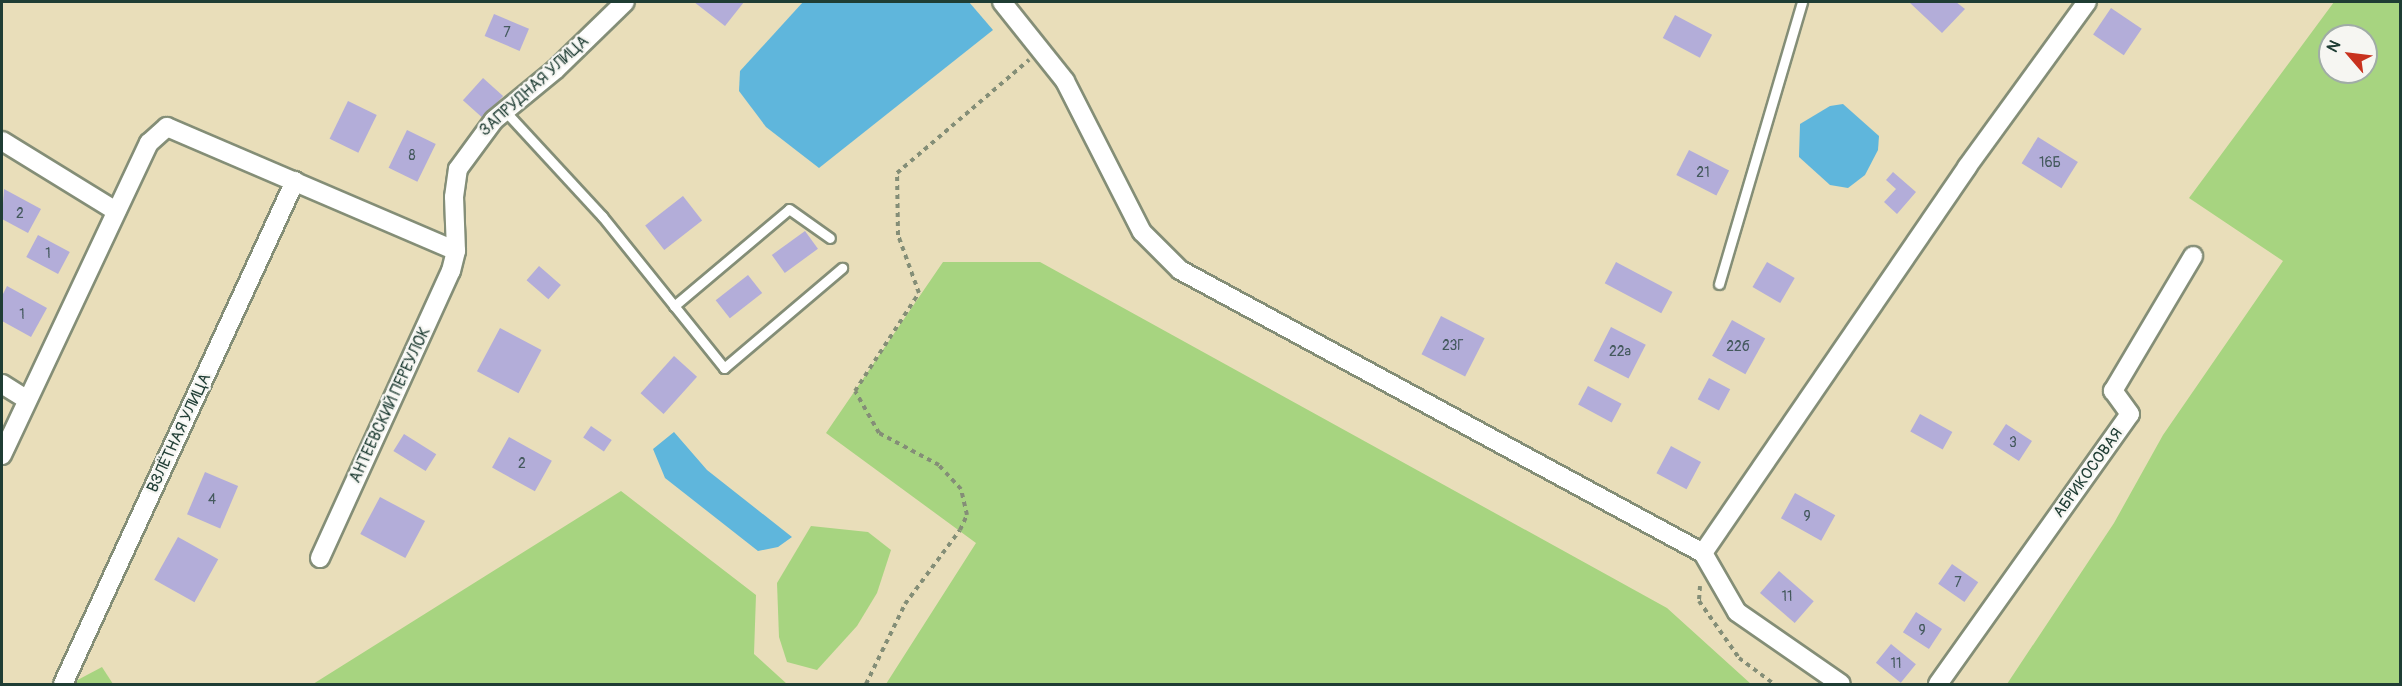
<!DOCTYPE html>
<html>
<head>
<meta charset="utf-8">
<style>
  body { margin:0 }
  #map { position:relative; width:2402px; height:686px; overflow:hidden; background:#e9deba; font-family:Pangolin,sans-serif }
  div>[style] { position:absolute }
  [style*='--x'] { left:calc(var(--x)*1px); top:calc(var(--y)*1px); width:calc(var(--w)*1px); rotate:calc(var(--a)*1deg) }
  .green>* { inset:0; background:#a7d480 }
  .water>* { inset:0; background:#5fb6dc }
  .building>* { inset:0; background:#b3add9; transform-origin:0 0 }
  .path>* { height:4px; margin-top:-2px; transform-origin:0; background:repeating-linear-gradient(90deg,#848e77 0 4.5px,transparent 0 9px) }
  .roads { filter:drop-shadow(2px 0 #848e77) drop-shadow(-2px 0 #848e77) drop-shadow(0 2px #848e77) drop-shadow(0 -2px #848e77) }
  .service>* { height:9px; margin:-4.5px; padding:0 4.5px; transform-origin:4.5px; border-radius:4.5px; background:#fff }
  .minor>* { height:18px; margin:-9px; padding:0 9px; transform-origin:9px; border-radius:9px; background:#fff }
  span { translate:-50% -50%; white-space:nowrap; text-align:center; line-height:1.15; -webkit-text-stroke:4.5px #f6f6f2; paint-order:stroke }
  .number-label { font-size:14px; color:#44595d }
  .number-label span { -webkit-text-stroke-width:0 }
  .street-label { font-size:16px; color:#1f3d34 }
  .frame { position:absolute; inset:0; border:3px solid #1f3d34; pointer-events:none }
  .north { position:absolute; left:2318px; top:24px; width:60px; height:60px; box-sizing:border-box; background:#f6f6f2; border:2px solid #a0aca6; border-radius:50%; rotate:298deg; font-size:16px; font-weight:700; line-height:24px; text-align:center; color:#1f3d34 }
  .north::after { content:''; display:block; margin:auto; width:21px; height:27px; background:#c8321e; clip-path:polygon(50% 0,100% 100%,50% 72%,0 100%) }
</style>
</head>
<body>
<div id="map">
  <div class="green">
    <div style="clip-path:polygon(evenodd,2334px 2px,2400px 2px,2400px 684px,2007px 684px,2114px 523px,2163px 435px,2283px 261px,2189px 198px,2334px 2px,2330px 36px,2366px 36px,2366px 72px,2330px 72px,2330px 36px)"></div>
    <div style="clip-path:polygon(943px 262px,1040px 262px,1667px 608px,1751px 684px,886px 684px,976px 543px,826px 433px)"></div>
    <div style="clip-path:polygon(621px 491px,756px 595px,754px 654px,787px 684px,313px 684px)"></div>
    <div style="clip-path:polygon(811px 526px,868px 532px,891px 550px,877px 593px,857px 626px,817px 670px,787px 662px,779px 637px,777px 583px)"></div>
    <div style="clip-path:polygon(102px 667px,113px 684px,70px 684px)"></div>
  </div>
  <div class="water">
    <div style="clip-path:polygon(803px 2px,969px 2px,993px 30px,819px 168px,766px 127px,739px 91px,740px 71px)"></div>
    <div style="clip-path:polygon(1843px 104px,1879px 136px,1878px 150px,1865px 175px,1848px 188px,1830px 185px,1799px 157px,1800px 124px,1830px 106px)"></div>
    <div style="clip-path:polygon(674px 432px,707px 470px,792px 537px,778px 547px,758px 551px,665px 478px,653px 449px)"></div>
  </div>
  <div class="building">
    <div style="clip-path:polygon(694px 2px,744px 2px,725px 26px)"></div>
    <div style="clip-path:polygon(1909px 2px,1956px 2px,1965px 9px,1942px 33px)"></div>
    <div style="left:2111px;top:8px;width:37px;height:32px;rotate:34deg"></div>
    <div style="left:494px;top:14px;width:38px;height:24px;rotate:23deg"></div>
    <div style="left:1675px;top:15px;width:42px;height:26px;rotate:28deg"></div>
    <div style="left:483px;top:78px;width:27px;height:30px;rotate:42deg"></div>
    <div style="left:348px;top:101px;width:32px;height:42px;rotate:26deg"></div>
    <div style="left:407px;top:130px;width:32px;height:42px;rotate:26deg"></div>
    <div style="left:2038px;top:137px;width:47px;height:31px;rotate:32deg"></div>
    <div style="left:1689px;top:150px;width:45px;height:28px;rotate:27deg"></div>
    <div style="clip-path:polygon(1893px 172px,1916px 192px,1897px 214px,1884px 202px,1896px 189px,1886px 180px)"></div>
    <div style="clip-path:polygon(4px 189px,41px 209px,28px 233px,2px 219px)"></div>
    <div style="left:683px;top:196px;width:31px;height:48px;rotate:52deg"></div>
    <div style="left:805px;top:231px;width:22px;height:41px;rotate:54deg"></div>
    <div style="left:38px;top:235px;width:36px;height:25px;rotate:28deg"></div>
    <div style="left:1616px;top:262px;width:64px;height:24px;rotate:28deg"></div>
    <div style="left:1767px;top:262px;width:32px;height:29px;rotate:30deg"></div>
    <div style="left:539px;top:266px;width:29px;height:19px;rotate:41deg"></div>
    <div style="left:748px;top:275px;width:23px;height:41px;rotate:52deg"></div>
    <div style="clip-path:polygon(7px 286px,47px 308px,31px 337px,2px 321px,2px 296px)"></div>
    <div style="left:1441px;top:316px;width:49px;height:43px;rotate:27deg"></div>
    <div style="left:1732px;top:320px;width:38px;height:41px;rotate:29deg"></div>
    <div style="left:1611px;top:327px;width:39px;height:38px;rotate:27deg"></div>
    <div style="left:500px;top:328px;width:47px;height:49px;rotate:28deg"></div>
    <div style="left:674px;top:356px;width:31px;height:50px;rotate:42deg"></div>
    <div style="left:1709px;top:378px;width:24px;height:24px;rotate:28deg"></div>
    <div style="left:1588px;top:386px;width:38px;height:21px;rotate:28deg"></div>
    <div style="left:1920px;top:414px;width:37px;height:20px;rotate:29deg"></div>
    <div style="left:2006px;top:424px;width:31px;height:24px;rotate:33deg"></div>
    <div style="left:591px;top:426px;width:25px;height:14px;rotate:34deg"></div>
    <div style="left:404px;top:434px;width:38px;height:20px;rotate:32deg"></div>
    <div style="left:509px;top:437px;width:49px;height:35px;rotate:29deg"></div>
    <div style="left:1671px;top:446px;width:34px;height:31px;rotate:28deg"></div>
    <div style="left:205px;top:472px;width:36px;height:46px;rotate:23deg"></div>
    <div style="left:1795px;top:493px;width:46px;height:29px;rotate:29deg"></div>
    <div style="left:380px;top:497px;width:51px;height:42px;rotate:28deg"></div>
    <div style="left:178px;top:537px;width:46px;height:49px;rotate:29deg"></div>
    <div style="left:1952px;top:564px;width:32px;height:24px;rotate:35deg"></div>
    <div style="left:1779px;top:571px;width:46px;height:29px;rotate:41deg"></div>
    <div style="left:1916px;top:612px;width:31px;height:24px;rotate:33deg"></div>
    <div style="left:1891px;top:644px;width:32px;height:24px;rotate:39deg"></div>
  </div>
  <div class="path">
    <div style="--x:1700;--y:586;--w:15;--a:94"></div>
    <div style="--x:1699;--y:601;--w:70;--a:54.9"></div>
    <div style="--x:1739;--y:658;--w:44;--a:36.6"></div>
    <div style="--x:866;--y:684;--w:89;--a:-64"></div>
    <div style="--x:905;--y:604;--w:92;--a:-53.4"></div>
    <div style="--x:960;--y:530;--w:17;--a:-65"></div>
    <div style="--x:967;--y:515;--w:27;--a:-103"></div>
    <div style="--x:961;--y:489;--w:33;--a:-133"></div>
    <div style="--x:939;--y:465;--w:68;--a:-151.9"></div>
    <div style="--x:879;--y:433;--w:48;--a:-119.7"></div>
    <div style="--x:855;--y:391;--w:117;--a:-56.9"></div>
    <div style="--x:919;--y:293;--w:62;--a:-109.9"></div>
    <div style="--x:898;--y:235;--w:62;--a:-90.9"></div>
    <div style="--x:897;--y:173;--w:174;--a:-40.6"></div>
  </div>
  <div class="roads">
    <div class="service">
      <div style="--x:505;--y:111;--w:143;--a:47.3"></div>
      <div style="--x:602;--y:216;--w:195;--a:51.2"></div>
      <div style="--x:724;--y:368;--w:155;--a:-40.3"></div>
      <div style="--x:1719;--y:284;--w:294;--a:-73.6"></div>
      <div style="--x:674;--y:306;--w:150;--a:-40.1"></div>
      <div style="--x:789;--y:209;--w:50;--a:35.3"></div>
    </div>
    <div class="minor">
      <div style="--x:1002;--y:2;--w:101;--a:51.4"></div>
      <div style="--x:1065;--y:81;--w:169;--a:63"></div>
      <div style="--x:1142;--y:232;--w:54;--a:45"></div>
      <div style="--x:1180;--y:270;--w:595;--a:28.42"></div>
      <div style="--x:1703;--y:553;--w:468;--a:-55.6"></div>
      <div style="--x:1967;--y:167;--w:204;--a:-54"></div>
      <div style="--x:2;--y:141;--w:134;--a:31.6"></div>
      <div style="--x:2;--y:384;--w:28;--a:32"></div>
      <div style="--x:2;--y:455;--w:345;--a:-64.8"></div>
      <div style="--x:149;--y:143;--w:24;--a:-42"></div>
      <div style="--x:167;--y:127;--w:314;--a:23.2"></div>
      <div style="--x:1703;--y:553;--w:68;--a:60"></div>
      <div style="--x:1737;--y:612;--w:126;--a:34.7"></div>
      <div style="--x:320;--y:558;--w:315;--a:-65.5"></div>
      <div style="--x:451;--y:271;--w:21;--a:-76"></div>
      <div style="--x:456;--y:251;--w:54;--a:-92.1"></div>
      <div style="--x:454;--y:197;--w:28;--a:-82"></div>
      <div style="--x:458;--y:169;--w:61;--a:-53.7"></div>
      <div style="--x:494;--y:120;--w:80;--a:-39.4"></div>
      <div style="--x:556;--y:69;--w:96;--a:-44.2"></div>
      <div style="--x:63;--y:684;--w:554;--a:-65.24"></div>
      <div style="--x:1938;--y:684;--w:331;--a:-54.6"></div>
      <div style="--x:2130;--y:414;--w:29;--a:-126"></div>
      <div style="--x:2113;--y:391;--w:157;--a:-59.3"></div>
    </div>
  </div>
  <div class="number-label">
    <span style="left:507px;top:33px">7</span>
    <span style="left:412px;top:156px">8</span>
    <span style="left:2050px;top:163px">16Б</span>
    <span style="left:1703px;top:173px">21</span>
    <span style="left:20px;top:214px">2</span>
    <span style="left:48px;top:254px">1</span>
    <span style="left:22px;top:315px">1</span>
    <span style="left:1453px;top:346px">23Г</span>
    <span style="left:1738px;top:347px">22б</span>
    <span style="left:1620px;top:352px">22а</span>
    <span style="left:2013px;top:443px">3</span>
    <span style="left:522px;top:464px">2</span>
    <span style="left:212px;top:500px">4</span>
    <span style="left:1807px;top:517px">9</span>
    <span style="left:1958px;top:583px">7</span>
    <span style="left:1787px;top:597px">11</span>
    <span style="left:1922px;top:631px">9</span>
    <span style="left:1896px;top:664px">11</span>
  </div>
  <div class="street-label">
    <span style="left:534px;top:86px;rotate:-42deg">ЗАПРУДНАЯ УЛИЦА</span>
    <span style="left:390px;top:405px;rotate:-65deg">АНТЕЕВСКИЙ ПЕРЕУЛОК</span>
    <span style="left:179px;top:433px;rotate:-65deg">ВЗЛЁТНАЯ УЛИЦА</span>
    <span style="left:2088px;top:473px;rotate:-54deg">АБРИКОСОВАЯ</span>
  </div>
  <div class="frame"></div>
  <div class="north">N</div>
</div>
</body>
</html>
